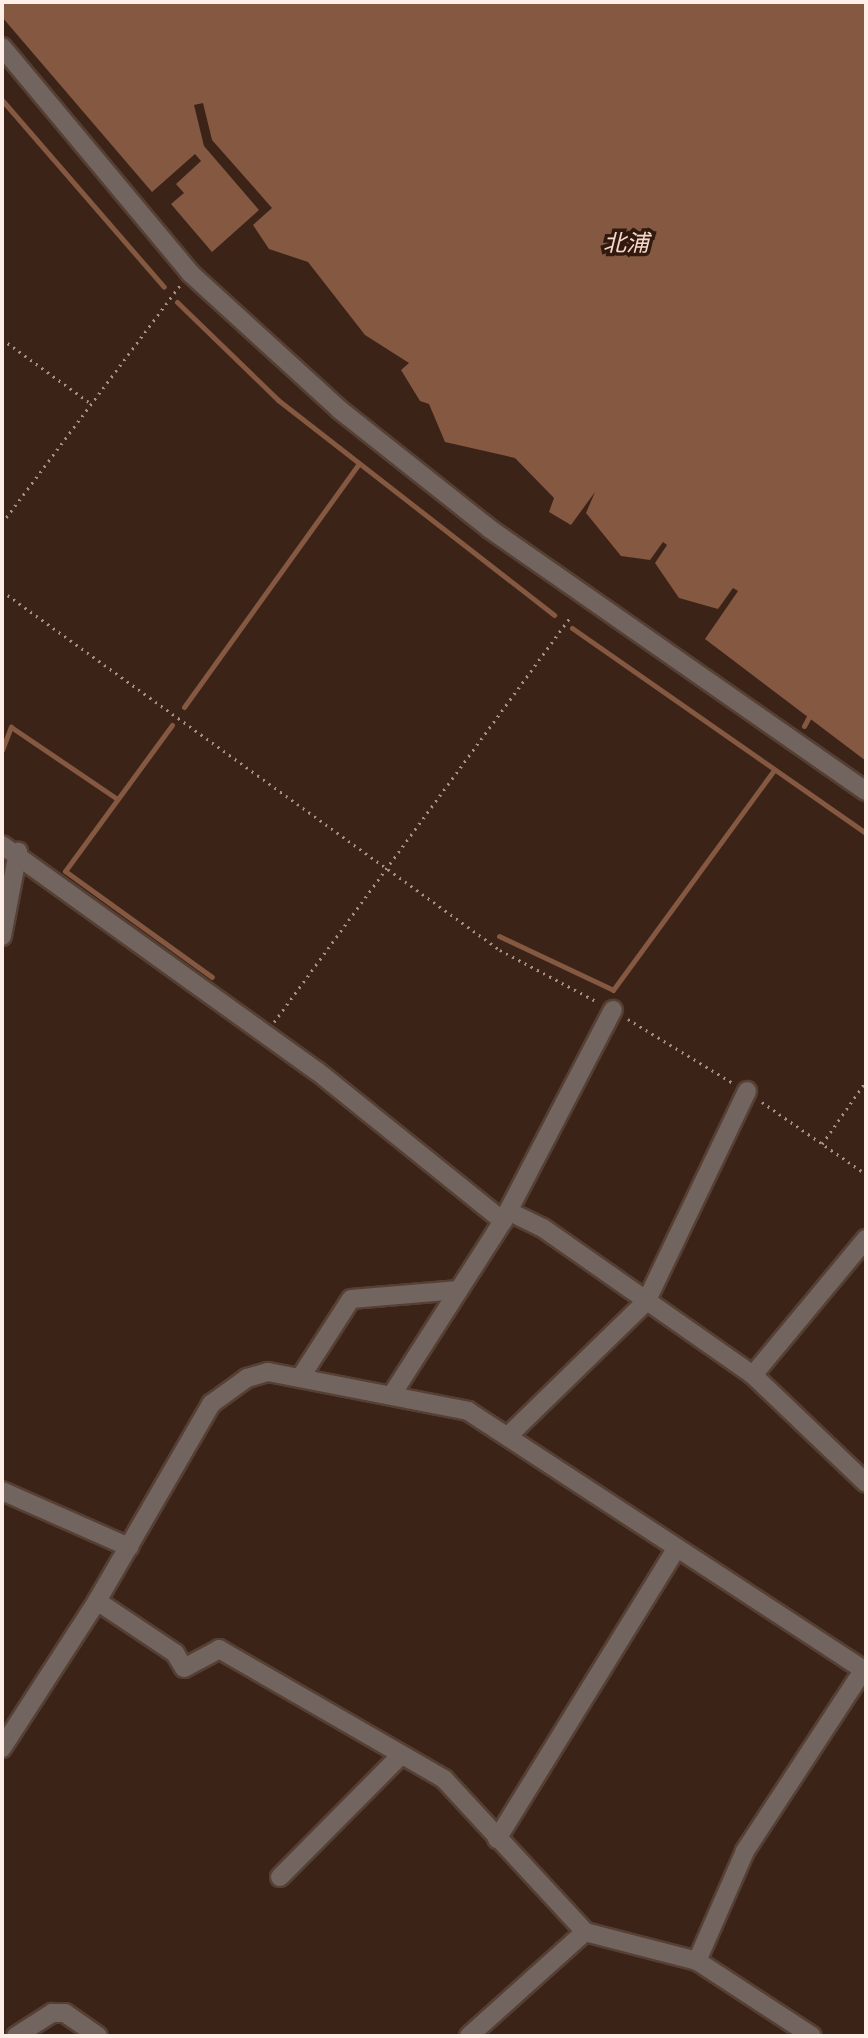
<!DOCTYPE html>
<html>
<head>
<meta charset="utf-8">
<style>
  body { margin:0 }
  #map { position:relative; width:868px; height:2038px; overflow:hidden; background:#3b2317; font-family:Signika,"Noto Sans JP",sans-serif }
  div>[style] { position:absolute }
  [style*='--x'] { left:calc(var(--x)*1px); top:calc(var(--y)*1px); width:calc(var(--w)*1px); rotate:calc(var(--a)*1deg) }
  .water>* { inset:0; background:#845841 }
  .stream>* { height:5px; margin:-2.5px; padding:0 2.5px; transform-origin:2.5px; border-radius:2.5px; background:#845841 }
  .path>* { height:2.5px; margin-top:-1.25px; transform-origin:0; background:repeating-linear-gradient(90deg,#a59087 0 2px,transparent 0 7px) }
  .roads { filter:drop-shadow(2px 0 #563f34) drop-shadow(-2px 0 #563f34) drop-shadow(0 2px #563f34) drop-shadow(0 -2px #563f34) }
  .minor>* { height:18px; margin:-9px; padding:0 9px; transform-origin:9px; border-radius:9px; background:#72655f }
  span { translate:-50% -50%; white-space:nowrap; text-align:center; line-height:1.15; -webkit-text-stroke:7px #30190e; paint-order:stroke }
  .water-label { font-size:23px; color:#f7d8c9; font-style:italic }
  .frame { position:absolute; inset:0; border:4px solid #ffeee7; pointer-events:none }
</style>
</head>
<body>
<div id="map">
  <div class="water">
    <div style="clip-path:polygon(2px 2px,866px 2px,866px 761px,705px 639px,738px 591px,733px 588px,718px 609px,679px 598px,655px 563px,667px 545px,663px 542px,650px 560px,621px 556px,586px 513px,595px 492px,571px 525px,549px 512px,554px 498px,515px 458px,445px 442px,429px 404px,420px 401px,401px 370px,409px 363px,365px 335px,308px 262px,269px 249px,253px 225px,272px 208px,212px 140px,203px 103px,194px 105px,204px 146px,259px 210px,212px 252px,171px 204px,184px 193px,176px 184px,201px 161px,195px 154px,152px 192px,2px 17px)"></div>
  </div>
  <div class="stream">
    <div style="--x:2;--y:100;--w:247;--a:49.1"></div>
    <div style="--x:177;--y:302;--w:141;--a:44.1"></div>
    <div style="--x:278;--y:400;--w:350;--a:37.9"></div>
    <div style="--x:572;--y:628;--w:358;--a:34.9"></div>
    <div style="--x:184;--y:707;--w:298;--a:-54.3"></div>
    <div style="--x:172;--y:725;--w:181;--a:126.2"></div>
    <div style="--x:65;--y:871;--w:181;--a:35.8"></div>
    <div style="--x:804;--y:726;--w:15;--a:-62"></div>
    <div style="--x:2;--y:750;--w:25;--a:-69"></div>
    <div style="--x:11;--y:727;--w:127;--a:34.1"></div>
    <div style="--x:499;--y:936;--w:126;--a:25.3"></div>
    <div style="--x:613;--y:990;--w:273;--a:-53.8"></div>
  </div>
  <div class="path">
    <div style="--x:2;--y:339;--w:107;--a:35.9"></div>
    <div style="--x:2;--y:523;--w:297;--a:-53.2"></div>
    <div style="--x:2;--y:591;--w:614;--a:35.79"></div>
    <div style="--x:500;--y:950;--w:111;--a:28"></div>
    <div style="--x:628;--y:1019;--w:123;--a:31.4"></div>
    <div style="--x:274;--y:1022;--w:503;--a:-53.81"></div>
    <div style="--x:762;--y:1102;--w:126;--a:34.7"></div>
    <div style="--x:822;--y:1144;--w:77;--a:-55.1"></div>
  </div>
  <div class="roads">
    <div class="minor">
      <div style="--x:2;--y:47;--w:294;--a:50.2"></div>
      <div style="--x:190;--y:273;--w:203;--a:42.4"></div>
      <div style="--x:340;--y:410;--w:191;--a:38.4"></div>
      <div style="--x:490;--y:529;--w:458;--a:34.9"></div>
      <div style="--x:2;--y:845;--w:388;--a:35.7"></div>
      <div style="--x:317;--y:1071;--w:239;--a:38.9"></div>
      <div style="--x:2;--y:936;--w:86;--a:-79.2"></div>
      <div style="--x:508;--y:1211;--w:39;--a:26"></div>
      <div style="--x:543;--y:1228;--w:256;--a:35"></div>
      <div style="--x:753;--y:1375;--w:156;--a:43.7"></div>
      <div style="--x:302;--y:1375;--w:90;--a:-57.2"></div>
      <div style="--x:351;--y:1299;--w:108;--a:-4.8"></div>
      <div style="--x:753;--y:1375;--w:177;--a:-50.3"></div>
      <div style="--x:393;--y:1393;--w:204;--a:-57.4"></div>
      <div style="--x:503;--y:1221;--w:238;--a:-62.5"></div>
      <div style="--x:509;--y:1435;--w:191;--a:-44.2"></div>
      <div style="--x:646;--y:1302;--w:234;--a:-64.4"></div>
      <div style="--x:2;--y:1491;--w:139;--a:23.8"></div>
      <div style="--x:97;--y:1601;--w:94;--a:33.7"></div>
      <div style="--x:175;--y:1653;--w:17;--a:59"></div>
      <div style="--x:184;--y:1668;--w:40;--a:-28"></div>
      <div style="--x:219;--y:1649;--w:260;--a:30"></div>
      <div style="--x:444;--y:1779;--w:208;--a:47.3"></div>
      <div style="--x:585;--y:1932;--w:116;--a:14.5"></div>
      <div style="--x:697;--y:1961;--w:137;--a:33.1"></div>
      <div style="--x:2;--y:1748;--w:175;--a:-57.1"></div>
      <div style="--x:97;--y:1601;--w:228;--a:-59.9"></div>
      <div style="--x:211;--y:1404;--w:44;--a:-35.8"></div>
      <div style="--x:247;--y:1378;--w:22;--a:-16"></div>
      <div style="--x:268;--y:1372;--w:204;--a:11"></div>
      <div style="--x:468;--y:1411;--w:475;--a:33.2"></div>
      <div style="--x:497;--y:1839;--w:342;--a:-58.3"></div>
      <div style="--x:280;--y:1877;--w:172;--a:-45.2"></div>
      <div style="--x:697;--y:1961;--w:120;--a:-66.4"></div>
      <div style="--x:745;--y:1851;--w:217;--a:-56.8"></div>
      <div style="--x:16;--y:2036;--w:43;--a:-32.6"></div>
      <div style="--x:52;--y:2013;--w:13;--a:0"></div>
      <div style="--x:65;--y:2013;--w:40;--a:34.9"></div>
      <div style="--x:469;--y:2036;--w:156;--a:-41.9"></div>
    </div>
  </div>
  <div class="water-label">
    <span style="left:626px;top:244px">北浦</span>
  </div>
  <div class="frame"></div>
</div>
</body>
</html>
